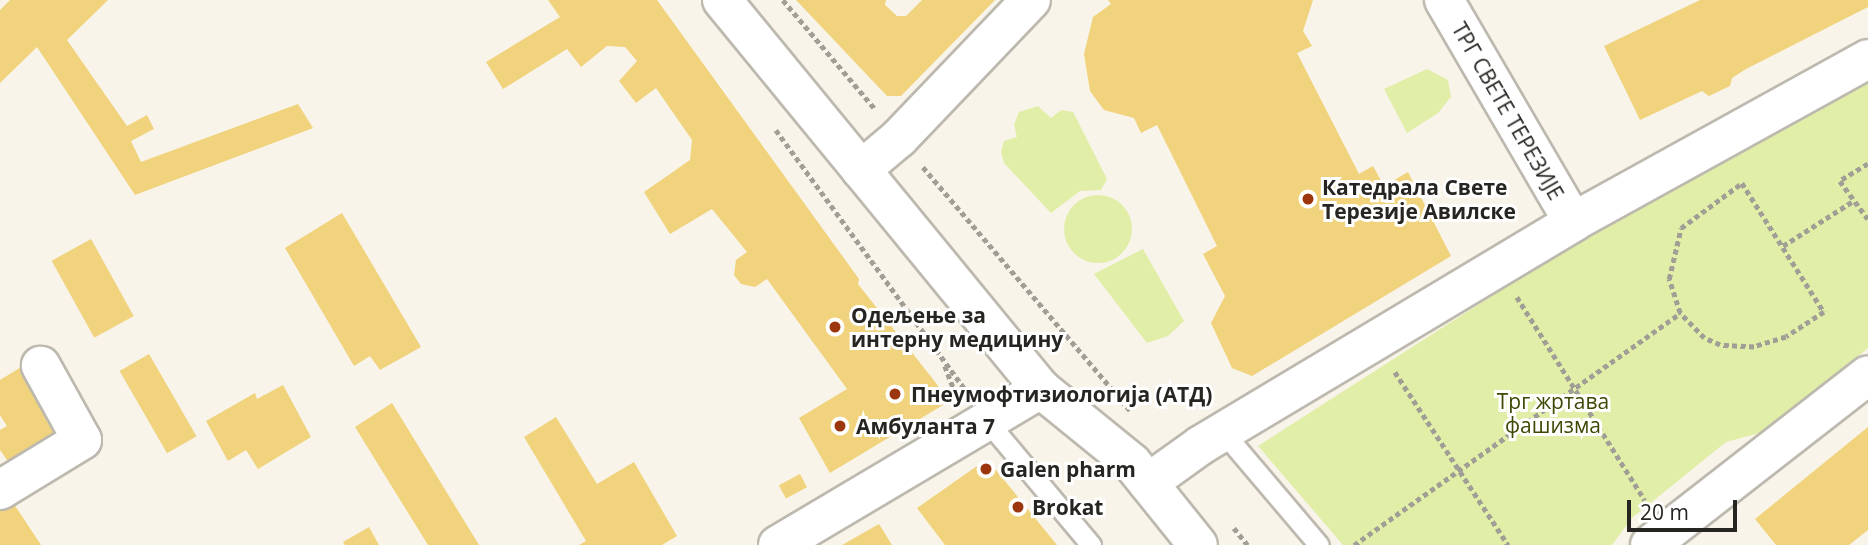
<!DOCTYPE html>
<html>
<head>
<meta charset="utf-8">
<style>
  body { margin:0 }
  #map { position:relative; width:1868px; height:545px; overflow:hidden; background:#f8f4e9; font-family:"Open Sans",sans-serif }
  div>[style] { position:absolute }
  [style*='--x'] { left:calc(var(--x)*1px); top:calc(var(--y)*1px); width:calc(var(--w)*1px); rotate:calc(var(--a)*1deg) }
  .green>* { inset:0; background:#e1eea7 }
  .round { border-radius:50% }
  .building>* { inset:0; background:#f0d37c; transform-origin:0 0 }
  .path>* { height:4.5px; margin-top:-2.25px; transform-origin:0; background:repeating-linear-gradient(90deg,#a19e96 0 5px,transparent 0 8.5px) }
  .roads { filter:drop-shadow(2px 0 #bdb9af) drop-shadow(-2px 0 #bdb9af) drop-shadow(0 2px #bdb9af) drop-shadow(0 -2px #bdb9af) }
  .service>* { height:19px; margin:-9.5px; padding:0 9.5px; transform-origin:9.5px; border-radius:9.5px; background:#fff }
  .minor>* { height:38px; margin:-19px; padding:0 19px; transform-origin:19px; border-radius:19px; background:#fff }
  .tertiary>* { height:38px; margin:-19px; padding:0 19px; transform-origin:19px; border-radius:19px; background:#fff }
  .dots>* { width:19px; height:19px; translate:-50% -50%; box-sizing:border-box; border:4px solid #fff; border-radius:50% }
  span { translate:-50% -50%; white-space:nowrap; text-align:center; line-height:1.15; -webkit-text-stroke:6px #fff; paint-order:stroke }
  .street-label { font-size:21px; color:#262521 }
  .poi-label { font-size:21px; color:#262521; font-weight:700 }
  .left { translate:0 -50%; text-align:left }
  .park-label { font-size:21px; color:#3f4703 }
  .scale { position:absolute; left:1627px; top:500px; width:110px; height:32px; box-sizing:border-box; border:4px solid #262521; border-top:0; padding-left:9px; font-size:21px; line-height:24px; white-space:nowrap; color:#262521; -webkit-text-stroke:5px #fff; paint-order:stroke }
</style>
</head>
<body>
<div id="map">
  <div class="green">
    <div style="clip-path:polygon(1427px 69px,1448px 80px,1451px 97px,1438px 113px,1407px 133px,1384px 89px)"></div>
    <div style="clip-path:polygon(1868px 80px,1868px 348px,1767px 431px,1726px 442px,1632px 518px,1612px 545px,1343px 545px,1258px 446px,1682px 174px)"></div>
    <div style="clip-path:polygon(1038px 106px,1051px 118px,1061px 110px,1073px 112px,1107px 179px,1101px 190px,1080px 191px,1051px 213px,1004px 163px,1001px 152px,1004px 141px,1017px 137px,1014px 125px,1019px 112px)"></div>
    <div class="round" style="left:1064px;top:195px;width:68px;height:68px"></div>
    <div style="clip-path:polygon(1143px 249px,1184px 321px,1168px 336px,1147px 343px,1094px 274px)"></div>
  </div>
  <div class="building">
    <div style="clip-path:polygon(10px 0,108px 0,67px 40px,127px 126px,147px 115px,154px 129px,131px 141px,141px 162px,298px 104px,313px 128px,135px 195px,37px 47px,0 83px,0 10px)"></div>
    <div style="clip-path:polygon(548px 0,657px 0,859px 279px,858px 284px,943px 392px,943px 405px,830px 473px,799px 418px,847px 389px,767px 279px,755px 287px,741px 284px,734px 275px,736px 260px,747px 252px,712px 209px,670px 234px,644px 192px,690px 160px,692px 140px,656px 88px,636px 103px,619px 81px,637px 61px,625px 47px,607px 46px,581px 67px,567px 49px,503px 89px,486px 62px,560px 17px)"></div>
    <div style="clip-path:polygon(796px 0,886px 0,885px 5px,897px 16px,906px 16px,922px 0,995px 0,901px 96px,887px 96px)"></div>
    <div style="clip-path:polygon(1108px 0,1313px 0,1303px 31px,1312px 46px,1297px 53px,1359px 174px,1373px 166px,1384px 186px,1408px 172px,1451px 256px,1252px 376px,1232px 368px,1211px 323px,1225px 296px,1203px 254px,1217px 246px,1157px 125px,1141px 133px,1134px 118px,1104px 110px,1090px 91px,1084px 54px,1093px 17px,1111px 4px)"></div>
    <div style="clip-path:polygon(1700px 0,1868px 0,1868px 7px,1746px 69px,1732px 78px,1730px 86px,1709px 96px,1702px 91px,1640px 120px,1604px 46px)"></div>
    <div style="clip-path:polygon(342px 213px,421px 347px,380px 370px,370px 356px,354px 366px,285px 248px)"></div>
    <div style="left:91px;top:239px;width:88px;height:45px;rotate:61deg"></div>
    <div style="left:149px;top:354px;width:95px;height:34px;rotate:60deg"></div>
    <div style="clip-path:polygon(26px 364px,65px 432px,12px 467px,0 450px,0 430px,7px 426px,0 415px,0 380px)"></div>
    <div style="clip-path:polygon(283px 385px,311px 437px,258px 469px,246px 450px,228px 461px,206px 421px,255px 393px,257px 399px)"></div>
    <div style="clip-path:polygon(392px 403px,479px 545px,428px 545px,355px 427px)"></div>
    <div style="clip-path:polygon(556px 417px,597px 484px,634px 462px,677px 536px,662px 545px,579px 545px,586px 541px,524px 437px)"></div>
    <div style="clip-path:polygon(1868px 427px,1868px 530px,1849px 545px,1776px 545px,1755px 519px)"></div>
    <div style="clip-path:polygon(987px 459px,1057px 545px,945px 545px,917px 508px)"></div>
    <div style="left:800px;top:474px;width:15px;height:24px;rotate:62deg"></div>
    <div style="clip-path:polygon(12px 501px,41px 545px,0 545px,0 508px)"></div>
    <div style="clip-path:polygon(879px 524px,892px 545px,842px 545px)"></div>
    <div style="clip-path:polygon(369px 527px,379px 545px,345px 545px,343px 542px)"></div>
  </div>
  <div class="path">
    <div style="--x:783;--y:0;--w:143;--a:49.8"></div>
    <div style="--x:776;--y:130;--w:324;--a:53.9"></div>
    <div style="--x:1868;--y:164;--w:33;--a:149"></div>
    <div style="--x:1840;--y:181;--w:47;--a:53.6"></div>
    <div style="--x:923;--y:167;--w:321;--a:49.6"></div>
    <div style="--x:1742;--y:183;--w:153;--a:57.6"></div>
    <div style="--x:1824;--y:312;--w:45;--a:146.7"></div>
    <div style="--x:1786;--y:337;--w:34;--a:163"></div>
    <div style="--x:1754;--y:347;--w:34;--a:-177"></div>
    <div style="--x:1720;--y:345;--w:17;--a:-156"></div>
    <div style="--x:1704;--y:338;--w:35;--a:-134"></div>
    <div style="--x:1680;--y:313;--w:36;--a:-108"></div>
    <div style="--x:1669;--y:279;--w:52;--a:-76.8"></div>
    <div style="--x:1681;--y:228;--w:76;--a:-36.4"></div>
    <div style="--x:1783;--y:246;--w:83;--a:-32.7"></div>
    <div style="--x:1517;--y:297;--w:240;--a:57.8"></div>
    <div style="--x:945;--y:366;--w:33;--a:69"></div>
    <div style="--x:1395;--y:372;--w:207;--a:56.8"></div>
    <div style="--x:1234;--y:528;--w:22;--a:51"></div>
    <div style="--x:1354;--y:545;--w:400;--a:-35.4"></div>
  </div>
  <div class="roads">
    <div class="service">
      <div style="--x:987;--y:421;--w:162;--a:50"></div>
      <div style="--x:1223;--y:432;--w:148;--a:49.7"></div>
    </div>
    <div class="minor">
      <div style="--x:1444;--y:0;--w:257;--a:59.8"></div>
      <div style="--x:861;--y:170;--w:50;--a:-40.1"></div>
      <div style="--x:899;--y:138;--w:191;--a:-46.3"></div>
      <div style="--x:0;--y:490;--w:96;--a:-31.4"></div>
      <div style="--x:82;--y:440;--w:85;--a:-119"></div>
      <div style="--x:778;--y:545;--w:306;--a:-30.7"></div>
    </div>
    <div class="tertiary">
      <div style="--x:722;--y:0;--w:503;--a:50.65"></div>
      <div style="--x:1041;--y:389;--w:117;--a:39.1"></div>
      <div style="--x:1132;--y:463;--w:105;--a:51.2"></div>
      <div style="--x:1148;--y:483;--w:65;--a:-35.6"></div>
      <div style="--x:1201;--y:445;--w:434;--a:-30.9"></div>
      <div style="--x:1573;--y:222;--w:337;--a:-28.9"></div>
      <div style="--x:1650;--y:545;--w:276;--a:-37.9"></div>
    </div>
  </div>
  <div class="dots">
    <div style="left:1308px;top:199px;background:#9c360f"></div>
    <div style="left:835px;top:327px;background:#9c360f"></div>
    <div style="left:895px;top:394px;background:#9c360f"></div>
    <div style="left:840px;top:426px;background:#9c360f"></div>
    <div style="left:986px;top:469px;background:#9c360f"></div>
    <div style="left:1018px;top:507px;background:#9c360f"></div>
  </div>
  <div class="street-label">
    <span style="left:1508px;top:111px;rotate:60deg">ТРГ СВЕТЕ ТЕРЕЗИЈЕ</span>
  </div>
  <div class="poi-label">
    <span class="left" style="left:1322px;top:199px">Катедрала Свете<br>Терезије Авилске</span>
    <span class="left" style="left:851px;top:327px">Одељење за<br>интерну медицину</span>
    <span class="left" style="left:911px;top:394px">Пнеумофтизиологија (АТД)</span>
    <span class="left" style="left:856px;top:426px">Амбуланта 7</span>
    <span class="left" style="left:1000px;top:469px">Galen pharm</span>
    <span class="left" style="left:1032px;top:507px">Brokat</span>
  </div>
  <div class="park-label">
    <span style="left:1553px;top:413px">Трг жртава<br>фашизма</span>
  </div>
  <div class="scale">20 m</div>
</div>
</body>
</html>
